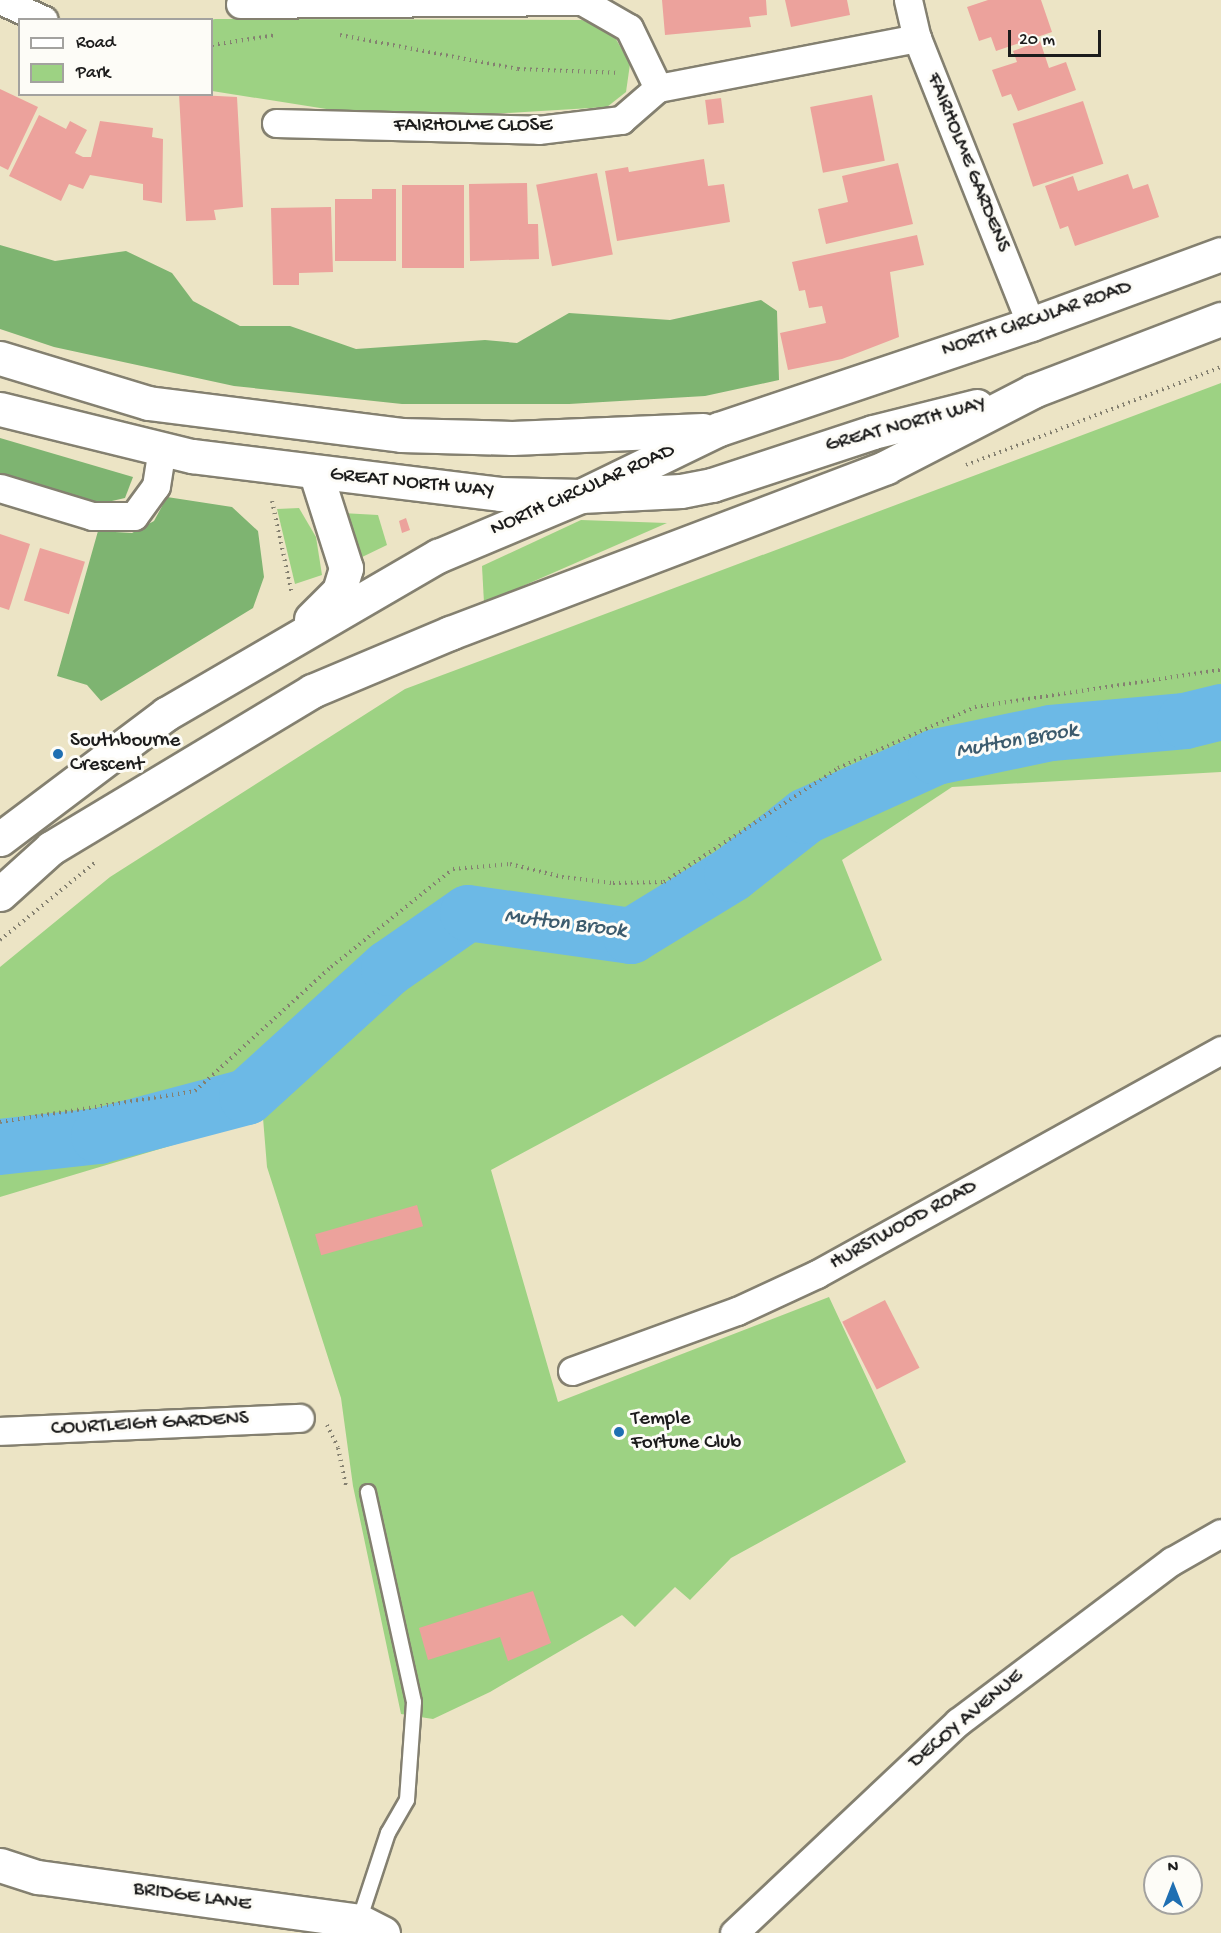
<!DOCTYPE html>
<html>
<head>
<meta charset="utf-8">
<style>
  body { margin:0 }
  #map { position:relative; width:1221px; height:1933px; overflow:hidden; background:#ece4c5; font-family:"Gochi Hand",sans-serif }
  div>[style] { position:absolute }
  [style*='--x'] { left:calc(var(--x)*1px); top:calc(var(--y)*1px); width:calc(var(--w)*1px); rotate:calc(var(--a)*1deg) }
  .green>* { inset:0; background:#9dd283 }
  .forest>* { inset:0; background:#7eb471 }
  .river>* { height:56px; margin:-28px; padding:0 28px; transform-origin:28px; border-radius:28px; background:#6cb9e6 }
  .building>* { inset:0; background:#eca29c; transform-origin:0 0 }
  .path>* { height:4px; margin-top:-2px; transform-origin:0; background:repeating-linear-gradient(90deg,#848070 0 1.5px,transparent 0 6px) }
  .roads { filter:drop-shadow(2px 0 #848070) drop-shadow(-2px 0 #848070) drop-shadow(0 2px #848070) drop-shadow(0 -2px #848070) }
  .lane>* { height:14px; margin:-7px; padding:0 7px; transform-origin:7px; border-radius:7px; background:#fff }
  .street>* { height:27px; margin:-13.5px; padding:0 13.5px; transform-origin:13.5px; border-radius:13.5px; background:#fff }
  .secondary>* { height:33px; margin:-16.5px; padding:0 16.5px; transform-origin:16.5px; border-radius:16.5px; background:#fff }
  .highway>* { height:33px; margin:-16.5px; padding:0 16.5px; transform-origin:16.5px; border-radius:16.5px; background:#fff }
  .dots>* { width:16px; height:16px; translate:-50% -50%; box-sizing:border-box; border:3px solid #fdfcf7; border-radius:50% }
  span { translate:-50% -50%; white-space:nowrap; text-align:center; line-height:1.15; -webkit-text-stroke:6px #fdfcf7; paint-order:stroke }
  .street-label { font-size:21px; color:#1c1c1c }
  .poi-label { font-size:21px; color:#1c1c1c }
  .left { translate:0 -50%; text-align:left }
  .water-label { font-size:22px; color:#3c5b6d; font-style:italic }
  .legend { position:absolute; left:18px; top:18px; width:195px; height:78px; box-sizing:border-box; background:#fdfcf7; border:2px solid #a3a29f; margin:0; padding:8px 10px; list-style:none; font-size:18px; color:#1c1c1c }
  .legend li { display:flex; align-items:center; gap:12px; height:30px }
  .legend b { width:30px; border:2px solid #a3a29f }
  .north { position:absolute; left:1143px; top:1855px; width:60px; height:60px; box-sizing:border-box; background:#fdfcf7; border:2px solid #a3a29f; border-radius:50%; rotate:0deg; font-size:16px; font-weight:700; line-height:24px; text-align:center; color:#1c1c1c }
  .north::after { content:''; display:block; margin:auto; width:21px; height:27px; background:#1f6fb2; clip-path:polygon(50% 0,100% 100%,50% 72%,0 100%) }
  .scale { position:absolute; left:1008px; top:30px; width:93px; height:27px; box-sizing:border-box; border:3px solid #1c1c1c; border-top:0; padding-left:8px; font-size:18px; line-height:21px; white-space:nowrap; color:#1c1c1c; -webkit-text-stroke:4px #fdfcf7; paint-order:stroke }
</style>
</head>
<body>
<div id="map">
  <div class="green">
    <div style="clip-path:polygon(211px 20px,215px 19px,582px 20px,612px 32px,630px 64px,626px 92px,607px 107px,456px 116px,339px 111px,212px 91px)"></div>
    <div style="clip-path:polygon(1221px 383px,1221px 772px,952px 787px,842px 860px,882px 960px,491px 1170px,558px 1402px,829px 1297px,906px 1462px,731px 1558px,690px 1600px,675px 1587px,635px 1627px,622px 1615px,490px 1692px,433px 1719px,401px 1714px,353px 1486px,341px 1398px,267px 1167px,263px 1118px,0 1197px,0 967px,110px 877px,405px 689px)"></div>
    <div style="clip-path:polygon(299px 508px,316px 537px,322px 575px,295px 584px,277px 509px)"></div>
    <div style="clip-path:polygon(342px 513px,378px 515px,387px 545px,358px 559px)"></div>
    <div style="clip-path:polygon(581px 520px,667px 523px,484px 603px,482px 566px)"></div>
  </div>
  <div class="forest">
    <div style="clip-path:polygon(0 245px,55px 261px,126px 251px,172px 273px,193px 301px,240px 326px,290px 326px,356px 349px,485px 340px,517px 343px,569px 313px,670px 320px,761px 300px,777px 311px,779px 380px,705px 396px,569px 404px,402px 404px,234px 386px,54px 347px,0 329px)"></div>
    <div style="clip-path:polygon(0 438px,133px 477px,125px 498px,90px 506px,0 475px)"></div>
    <div style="clip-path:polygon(167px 497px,232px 507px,258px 531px,264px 577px,253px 608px,101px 701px,87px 685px,57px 676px,98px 531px,132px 533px,154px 521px)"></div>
  </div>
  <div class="river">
    <div style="--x:0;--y:1147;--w:100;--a:-6.3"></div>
    <div style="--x:99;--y:1136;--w:153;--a:-14.8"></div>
    <div style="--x:247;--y:1097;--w:192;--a:-42.3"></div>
    <div style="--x:389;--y:968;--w:96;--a:-34.8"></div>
    <div style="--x:468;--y:913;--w:165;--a:8"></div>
    <div style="--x:631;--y:936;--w:119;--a:-31.5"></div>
    <div style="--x:732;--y:874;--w:94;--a:-38.1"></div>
    <div style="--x:806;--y:816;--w:143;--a:-24.4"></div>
    <div style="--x:936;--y:757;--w:117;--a:-11.8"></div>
    <div style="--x:1051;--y:733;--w:135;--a:-5.1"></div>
    <div style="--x:1185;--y:721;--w:37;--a:-14"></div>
  </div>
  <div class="building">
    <div style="clip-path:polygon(662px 0,766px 0,767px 15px,749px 17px,751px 27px,665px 35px)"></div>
    <div style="clip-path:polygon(785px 0,847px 0,850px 15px,791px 27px)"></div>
    <div style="clip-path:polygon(988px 0,1041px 0,1052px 32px,996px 51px,991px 37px,979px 41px,967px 7px)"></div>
    <div style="clip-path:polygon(1040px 41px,1049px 68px,1066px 62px,1076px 90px,1018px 111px,1011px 94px,1002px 97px,992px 70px,1017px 62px,1013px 51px)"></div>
    <div style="clip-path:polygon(0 89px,38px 107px,8px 170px,0 166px)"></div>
    <div style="clip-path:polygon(179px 94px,237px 97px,243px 207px,214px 210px,216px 220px,186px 221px)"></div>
    <div style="left:872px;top:95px;width:67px;height:63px;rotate:79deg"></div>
    <div style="left:721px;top:98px;width:25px;height:16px;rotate:83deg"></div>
    <div style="left:1083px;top:101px;width:66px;height:74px;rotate:72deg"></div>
    <div style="clip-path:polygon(39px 115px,66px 129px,70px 121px,87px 130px,75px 153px,83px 157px,91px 157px,100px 121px,153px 128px,152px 137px,163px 139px,162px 203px,143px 200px,143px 184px,90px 175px,83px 189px,69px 184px,61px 201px,9px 176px)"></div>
    <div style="clip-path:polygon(704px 159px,708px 186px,724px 184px,730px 222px,617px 241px,605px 171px,628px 167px,629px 172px)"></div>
    <div style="clip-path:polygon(898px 163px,913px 224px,826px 244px,818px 209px,848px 202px,842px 176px)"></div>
    <div style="left:597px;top:173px;width:83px;height:62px;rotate:79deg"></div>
    <div style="clip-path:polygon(1128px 174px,1133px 189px,1148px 184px,1159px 217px,1075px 246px,1068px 226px,1060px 229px,1045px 186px,1073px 176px,1078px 191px)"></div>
    <div style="clip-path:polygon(527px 183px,528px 224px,538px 224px,539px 259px,470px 261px,469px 184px)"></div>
    <div style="left:402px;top:185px;width:62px;height:83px"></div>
    <div style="clip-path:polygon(372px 189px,396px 189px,396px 261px,335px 261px,335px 199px,372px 199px)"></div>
    <div style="clip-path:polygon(331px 207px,333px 272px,299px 273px,299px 285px,273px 285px,271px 208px)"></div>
    <div style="clip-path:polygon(917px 235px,924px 265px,890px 272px,899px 337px,842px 359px,788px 370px,780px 333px,826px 323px,822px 306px,809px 308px,805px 290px,799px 291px,792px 262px)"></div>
    <div style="clip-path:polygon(406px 518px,410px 530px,402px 533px,399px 521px)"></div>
    <div style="clip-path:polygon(0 534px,30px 544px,9px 610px,0 607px)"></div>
    <div style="left:40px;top:548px;width:47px;height:55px;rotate:17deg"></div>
    <div style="left:417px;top:1205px;width:22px;height:106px;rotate:74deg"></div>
    <div style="left:885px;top:1300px;width:76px;height:48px;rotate:63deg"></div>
    <div style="clip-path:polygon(533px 1591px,551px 1643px,508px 1661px,500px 1637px,428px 1660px,419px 1628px)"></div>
  </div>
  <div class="path">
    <div style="--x:340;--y:35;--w:181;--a:10.8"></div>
    <div style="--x:518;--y:69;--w:102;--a:2.2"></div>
    <div style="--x:212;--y:45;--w:65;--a:-8.9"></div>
    <div style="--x:966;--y:465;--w:273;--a:-21"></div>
    <div style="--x:272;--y:501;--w:95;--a:77.9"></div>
    <div style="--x:0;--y:940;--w:125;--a:-39.2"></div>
    <div style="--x:0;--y:1122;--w:197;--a:-9"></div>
    <div style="--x:195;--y:1091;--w:184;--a:-42.4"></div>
    <div style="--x:331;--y:967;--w:156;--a:-38.8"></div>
    <div style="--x:453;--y:869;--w:57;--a:-5"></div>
    <div style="--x:510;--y:864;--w:54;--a:14"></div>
    <div style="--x:562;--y:877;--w:51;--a:6.7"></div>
    <div style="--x:613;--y:883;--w:51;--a:-1.1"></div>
    <div style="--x:664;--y:882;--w:208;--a:-33.2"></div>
    <div style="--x:838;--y:768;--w:150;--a:-24"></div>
    <div style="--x:975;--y:707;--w:249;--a:-8.6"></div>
    <div style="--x:327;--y:1425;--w:25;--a:64"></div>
    <div style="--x:338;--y:1448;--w:39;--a:78"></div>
  </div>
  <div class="roads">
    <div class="lane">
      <div style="--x:359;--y:1921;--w:93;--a:-71.8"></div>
      <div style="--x:388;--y:1833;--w:38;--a:-60"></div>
      <div style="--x:407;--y:1800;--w:98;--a:-85.9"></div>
      <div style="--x:414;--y:1702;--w:215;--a:-102.4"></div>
    </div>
    <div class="street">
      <div style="--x:0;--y:0;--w:48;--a:24.4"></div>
      <div style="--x:908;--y:0;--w:39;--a:77"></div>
      <div style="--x:917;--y:38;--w:308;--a:68.3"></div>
      <div style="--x:240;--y:4;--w:342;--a:-0.5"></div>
      <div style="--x:582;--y:1;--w:54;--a:29.9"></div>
      <div style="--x:629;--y:28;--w:67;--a:64.2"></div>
      <div style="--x:276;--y:123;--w:262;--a:1.5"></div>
      <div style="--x:538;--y:130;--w:84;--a:-6.9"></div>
      <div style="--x:621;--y:120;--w:49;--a:-40.9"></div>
      <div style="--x:658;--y:88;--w:264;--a:-10.9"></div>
      <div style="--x:0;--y:488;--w:96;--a:16.9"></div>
      <div style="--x:92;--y:516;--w:42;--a:0"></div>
      <div style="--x:134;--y:516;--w:37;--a:-54"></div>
      <div style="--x:156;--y:486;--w:36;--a:-81"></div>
      <div style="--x:572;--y:1371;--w:176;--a:-20"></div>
      <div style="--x:737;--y:1311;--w:88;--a:-24.8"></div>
      <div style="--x:817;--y:1274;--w:462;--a:-29"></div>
      <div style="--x:0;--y:1431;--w:300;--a:-2.5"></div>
      <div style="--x:734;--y:1933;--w:308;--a:-43.3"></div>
      <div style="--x:958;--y:1722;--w:268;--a:-37"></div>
      <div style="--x:1172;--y:1561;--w:56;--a:-29.7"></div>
    </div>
    <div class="secondary">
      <div style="--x:0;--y:1865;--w:40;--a:18"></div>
      <div style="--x:38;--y:1877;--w:324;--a:7.8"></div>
      <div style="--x:359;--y:1921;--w:27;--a:27"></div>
    </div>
    <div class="highway">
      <div style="--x:0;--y:358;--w:155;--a:16.9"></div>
      <div style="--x:148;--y:403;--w:255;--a:7.2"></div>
      <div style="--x:401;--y:435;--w:111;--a:1.5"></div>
      <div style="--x:512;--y:438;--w:191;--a:-2.4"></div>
      <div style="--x:0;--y:409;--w:198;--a:13.8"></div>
      <div style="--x:192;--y:456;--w:310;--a:7"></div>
      <div style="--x:500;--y:494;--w:81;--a:1.4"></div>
      <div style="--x:581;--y:496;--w:100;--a:-2.9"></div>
      <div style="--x:681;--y:491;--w:32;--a:-11"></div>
      <div style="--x:712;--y:485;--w:169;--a:-18.2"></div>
      <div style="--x:873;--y:432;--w:107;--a:-14"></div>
      <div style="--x:311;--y:619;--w:40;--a:-45"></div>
      <div style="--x:339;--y:591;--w:24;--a:-73"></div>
      <div style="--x:346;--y:568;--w:99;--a:-107.7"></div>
      <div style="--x:0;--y:839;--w:208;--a:-37"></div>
      <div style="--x:166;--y:714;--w:315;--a:-30.2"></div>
      <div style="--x:438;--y:556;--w:155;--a:-22.8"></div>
      <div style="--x:581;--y:496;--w:153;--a:-25.9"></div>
      <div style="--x:719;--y:429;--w:329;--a:-18.6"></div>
      <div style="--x:1031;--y:324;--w:202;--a:-20.2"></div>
      <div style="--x:0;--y:894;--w:69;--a:-42"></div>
      <div style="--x:51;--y:848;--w:305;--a:-31"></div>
      <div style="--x:312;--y:691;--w:150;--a:-22.8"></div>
      <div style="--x:450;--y:633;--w:467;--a:-20.8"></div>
      <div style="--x:886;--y:467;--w:165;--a:-27.3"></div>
      <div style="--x:1033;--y:391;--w:201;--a:-21"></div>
    </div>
  </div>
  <div class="dots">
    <div style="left:58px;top:754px;background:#1f6fb2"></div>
    <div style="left:619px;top:1432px;background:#1f6fb2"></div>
  </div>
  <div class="street-label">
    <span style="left:473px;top:127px">FAIRHOLME CLOSE</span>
    <span style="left:967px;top:163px;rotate:68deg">FAIRHOLME GARDENS</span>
    <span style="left:1037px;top:320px;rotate:-19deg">NORTH CIRCULAR ROAD</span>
    <span style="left:906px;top:426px;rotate:-15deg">GREAT NORTH WAY</span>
    <span style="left:412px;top:484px;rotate:6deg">GREAT NORTH WAY</span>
    <span style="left:583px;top:491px;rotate:-24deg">NORTH CIRCULAR ROAD</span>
    <span style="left:904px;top:1226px;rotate:-29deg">HURSTWOOD ROAD</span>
    <span style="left:150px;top:1425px;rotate:-3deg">COURTLEIGH GARDENS</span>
    <span style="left:967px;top:1720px;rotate:-40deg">DECOY AVENUE</span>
    <span style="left:192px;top:1898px;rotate:8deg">BRIDGE LANE</span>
  </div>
  <div class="poi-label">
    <span class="left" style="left:70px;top:754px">Southbourne<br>Crescent</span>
    <span class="left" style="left:631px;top:1432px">Temple<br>Fortune Club</span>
  </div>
  <div class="water-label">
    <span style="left:1017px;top:742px;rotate:-10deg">Mutton Brook</span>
    <span style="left:565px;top:925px;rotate:7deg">Mutton Brook</span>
  </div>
  <ul class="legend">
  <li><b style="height:8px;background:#fff"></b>Road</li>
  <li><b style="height:16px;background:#9dd283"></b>Park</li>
  </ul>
  <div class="north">N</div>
  <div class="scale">20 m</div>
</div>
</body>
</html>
